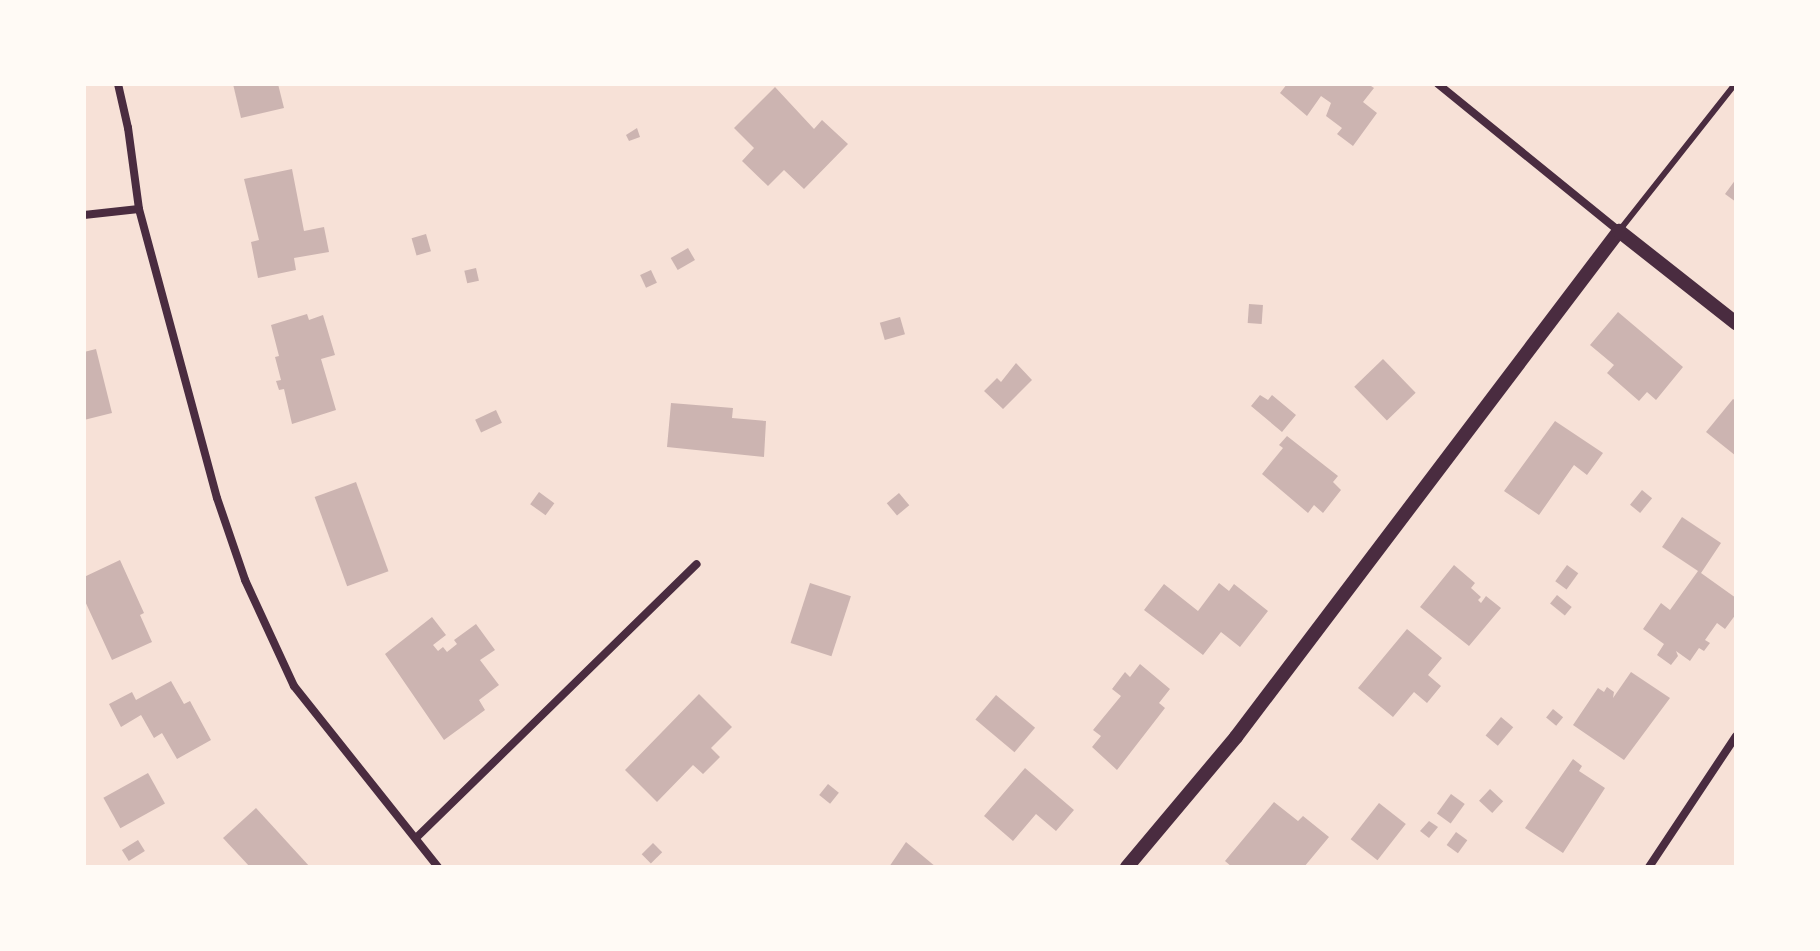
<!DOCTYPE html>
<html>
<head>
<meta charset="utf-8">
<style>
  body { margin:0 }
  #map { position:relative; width:1820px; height:951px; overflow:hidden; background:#f7e1d7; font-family:"Fira Sans Condensed",sans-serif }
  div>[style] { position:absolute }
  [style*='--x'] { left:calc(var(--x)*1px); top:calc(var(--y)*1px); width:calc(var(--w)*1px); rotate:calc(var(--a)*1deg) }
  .building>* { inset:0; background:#ccb4b1; transform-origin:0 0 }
  .service>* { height:6px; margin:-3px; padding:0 3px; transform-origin:3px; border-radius:3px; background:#4a2c40 }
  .minor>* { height:8px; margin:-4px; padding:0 4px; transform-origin:4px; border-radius:4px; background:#4a2c40 }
  .tertiary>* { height:14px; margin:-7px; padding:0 7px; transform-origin:7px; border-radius:7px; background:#4a2c40 }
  span { translate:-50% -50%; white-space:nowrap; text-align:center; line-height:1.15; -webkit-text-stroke:8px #fffaf5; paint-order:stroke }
  .frame { position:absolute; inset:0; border:86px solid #fffaf5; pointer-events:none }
</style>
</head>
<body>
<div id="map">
  <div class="building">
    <div style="clip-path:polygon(233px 84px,278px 84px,284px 108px,241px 118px)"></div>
    <div style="clip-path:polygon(1287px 84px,1368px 84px,1374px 88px,1363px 102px,1377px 113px,1353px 146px,1337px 134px,1342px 128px,1326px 116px,1331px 103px,1321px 96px,1307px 116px,1280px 93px)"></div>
    <div style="clip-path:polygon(775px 87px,814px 129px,822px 120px,848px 144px,804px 189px,784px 170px,768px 186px,742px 161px,754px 148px,734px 128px)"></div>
    <div style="clip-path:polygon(637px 128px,640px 137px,629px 141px,626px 135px)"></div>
    <div style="clip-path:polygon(292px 169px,304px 231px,324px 227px,329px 252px,294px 258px,296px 270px,258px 278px,251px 242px,259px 240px,244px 179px)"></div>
    <div style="clip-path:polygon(1736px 179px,1736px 202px,1725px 194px)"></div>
    <div style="left:426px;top:234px;width:18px;height:15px;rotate:74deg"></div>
    <div style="left:688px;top:248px;width:14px;height:20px;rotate:60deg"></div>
    <div style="left:476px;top:268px;width:13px;height:12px;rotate:77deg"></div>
    <div style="left:651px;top:270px;width:14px;height:12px;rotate:65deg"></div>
    <div style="left:1249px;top:304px;width:14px;height:19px;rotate:4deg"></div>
    <div style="clip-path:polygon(1618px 312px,1683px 367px,1656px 400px,1647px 392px,1639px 401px,1607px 373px,1614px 365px,1590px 345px)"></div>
    <div style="clip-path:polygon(307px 314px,309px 320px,323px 315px,335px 355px,321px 359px,336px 410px,292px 424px,284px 389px,279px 390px,276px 381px,281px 380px,275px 357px,279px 356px,271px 325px)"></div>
    <div style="left:900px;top:317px;width:18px;height:21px;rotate:74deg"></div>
    <div style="clip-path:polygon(96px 349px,112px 413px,84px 420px,84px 352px)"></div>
    <div style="left:1383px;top:359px;width:47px;height:40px;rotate:46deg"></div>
    <div style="clip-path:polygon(1016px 363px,1032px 380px,1003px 409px,984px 391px,997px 378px,1001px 382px)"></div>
    <div style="clip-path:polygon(1260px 395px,1268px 400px,1272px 395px,1296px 415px,1282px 432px,1251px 406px)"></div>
    <div style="clip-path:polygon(1733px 399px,1736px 401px,1736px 456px,1706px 432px)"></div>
    <div style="clip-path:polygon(671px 403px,733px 408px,732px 418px,766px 421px,764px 457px,667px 447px)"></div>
    <div style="left:496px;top:410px;width:14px;height:23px;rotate:65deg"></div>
    <div style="clip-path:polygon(1555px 421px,1603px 453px,1587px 475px,1574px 465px,1539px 515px,1504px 491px)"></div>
    <div style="clip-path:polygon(1287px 436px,1338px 476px,1333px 482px,1341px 490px,1323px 513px,1314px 505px,1308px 513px,1262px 474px,1283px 448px,1279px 445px)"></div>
    <div style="left:356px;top:482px;width:95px;height:44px;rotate:70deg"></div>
    <div style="left:1642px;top:490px;width:13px;height:19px;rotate:39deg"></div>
    <div style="left:539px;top:492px;width:19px;height:15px;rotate:36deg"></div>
    <div style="left:899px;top:493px;width:16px;height:16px;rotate:50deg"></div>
    <div style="clip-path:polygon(1682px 517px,1721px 543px,1701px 573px,1736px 598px,1736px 614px,1725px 629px,1717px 623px,1705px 640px,1710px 643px,1704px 651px,1699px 648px,1690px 661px,1676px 651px,1678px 656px,1671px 665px,1657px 655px,1664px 644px,1643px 629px,1661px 603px,1670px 610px,1698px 571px,1662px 547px)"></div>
    <div style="clip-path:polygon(120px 560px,144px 613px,140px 615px,152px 642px,112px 660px,84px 599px,84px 577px)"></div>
    <div style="clip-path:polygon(1454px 565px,1475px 583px,1471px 588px,1481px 597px,1478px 600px,1481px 603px,1486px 596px,1501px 608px,1469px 646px,1420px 607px)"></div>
    <div style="left:1567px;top:565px;width:14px;height:20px;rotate:36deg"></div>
    <div style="left:810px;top:583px;width:43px;height:63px;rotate:18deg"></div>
    <div style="clip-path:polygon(1219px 583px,1229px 591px,1234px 584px,1268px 611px,1240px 647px,1221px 632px,1203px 655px,1144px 610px,1164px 584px,1198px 611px)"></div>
    <div style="left:1557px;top:595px;width:19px;height:11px;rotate:39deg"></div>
    <div style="clip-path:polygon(432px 617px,446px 635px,433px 645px,438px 651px,443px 647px,447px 652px,457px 644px,454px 640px,476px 624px,495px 650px,480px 660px,499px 685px,479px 700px,485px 710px,444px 740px,385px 654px)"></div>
    <div style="clip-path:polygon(1407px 629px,1442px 658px,1428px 675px,1441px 686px,1427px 703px,1414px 692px,1393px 717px,1358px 688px)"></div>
    <div style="clip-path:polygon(1140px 664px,1170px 689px,1159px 703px,1165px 708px,1117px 770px,1092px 747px,1101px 736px,1093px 730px,1121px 696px,1112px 689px,1125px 672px,1130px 677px)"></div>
    <div style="clip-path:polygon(1631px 672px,1670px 698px,1624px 760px,1573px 725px,1598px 688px,1604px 692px,1607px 687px,1614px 692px,1613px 698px)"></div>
    <div style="clip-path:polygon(171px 681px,184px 704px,190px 701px,211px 740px,177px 759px,162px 733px,154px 738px,141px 715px,121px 727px,109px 704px,132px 692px,136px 700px)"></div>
    <div style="clip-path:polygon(699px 694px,732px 727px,711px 748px,720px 757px,703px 774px,693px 765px,657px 802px,625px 770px)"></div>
    <div style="left:996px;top:695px;width:51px;height:32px;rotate:40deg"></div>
    <div style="left:1553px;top:709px;width:13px;height:11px;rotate:39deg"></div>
    <div style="left:1501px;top:717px;width:16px;height:24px;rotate:40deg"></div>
    <div style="clip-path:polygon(1573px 759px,1582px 766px,1579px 771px,1605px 788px,1563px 853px,1525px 828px)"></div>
    <div style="clip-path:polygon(1025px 768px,1074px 810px,1056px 831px,1036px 814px,1013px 841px,984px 816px)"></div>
    <div style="left:148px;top:773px;width:35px;height:51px;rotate:61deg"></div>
    <div style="left:828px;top:784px;width:14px;height:14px;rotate:39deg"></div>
    <div style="left:1490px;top:789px;width:18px;height:16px;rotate:43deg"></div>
    <div style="left:1451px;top:794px;width:17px;height:24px;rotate:36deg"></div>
    <div style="clip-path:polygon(1274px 802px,1298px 821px,1303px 816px,1329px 837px,1304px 867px,1232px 867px,1225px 861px)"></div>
    <div style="left:1379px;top:803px;width:34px;height:46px;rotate:38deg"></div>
    <div style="clip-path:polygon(256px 808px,310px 867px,250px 867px,223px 838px)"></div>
    <div style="clip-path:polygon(1429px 821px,1438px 827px,1429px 838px,1420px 831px)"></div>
    <div style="left:1456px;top:832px;width:14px;height:16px;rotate:36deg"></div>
    <div style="left:138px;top:840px;width:13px;height:19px;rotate:58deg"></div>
    <div style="clip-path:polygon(906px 842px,936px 867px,889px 867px)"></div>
    <div style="left:653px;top:843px;width:13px;height:16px;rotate:45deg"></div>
  </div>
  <div class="service">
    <div style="--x:1619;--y:231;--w:187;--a:-51.7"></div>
  </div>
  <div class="minor">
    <div style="--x:1438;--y:84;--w:233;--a:39.1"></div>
    <div style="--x:139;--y:209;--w:299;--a:74.9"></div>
    <div style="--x:217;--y:498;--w:87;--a:71.1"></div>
    <div style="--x:245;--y:580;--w:117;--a:65.2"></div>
    <div style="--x:294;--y:686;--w:231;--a:51.5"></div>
    <div style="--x:84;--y:215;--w:55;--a:-6.2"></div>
    <div style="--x:139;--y:209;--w:82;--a:-97.7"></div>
    <div style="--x:128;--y:128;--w:45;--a:-102.8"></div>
    <div style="--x:416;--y:838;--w:392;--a:-44.3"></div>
    <div style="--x:1649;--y:867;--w:157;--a:-56.4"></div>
  </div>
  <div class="tertiary">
    <div style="--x:1127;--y:867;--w:170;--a:-50"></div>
    <div style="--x:1236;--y:737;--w:635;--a:-52.88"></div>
    <div style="--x:1619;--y:231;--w:149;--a:38.2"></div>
  </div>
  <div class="frame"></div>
</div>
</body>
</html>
